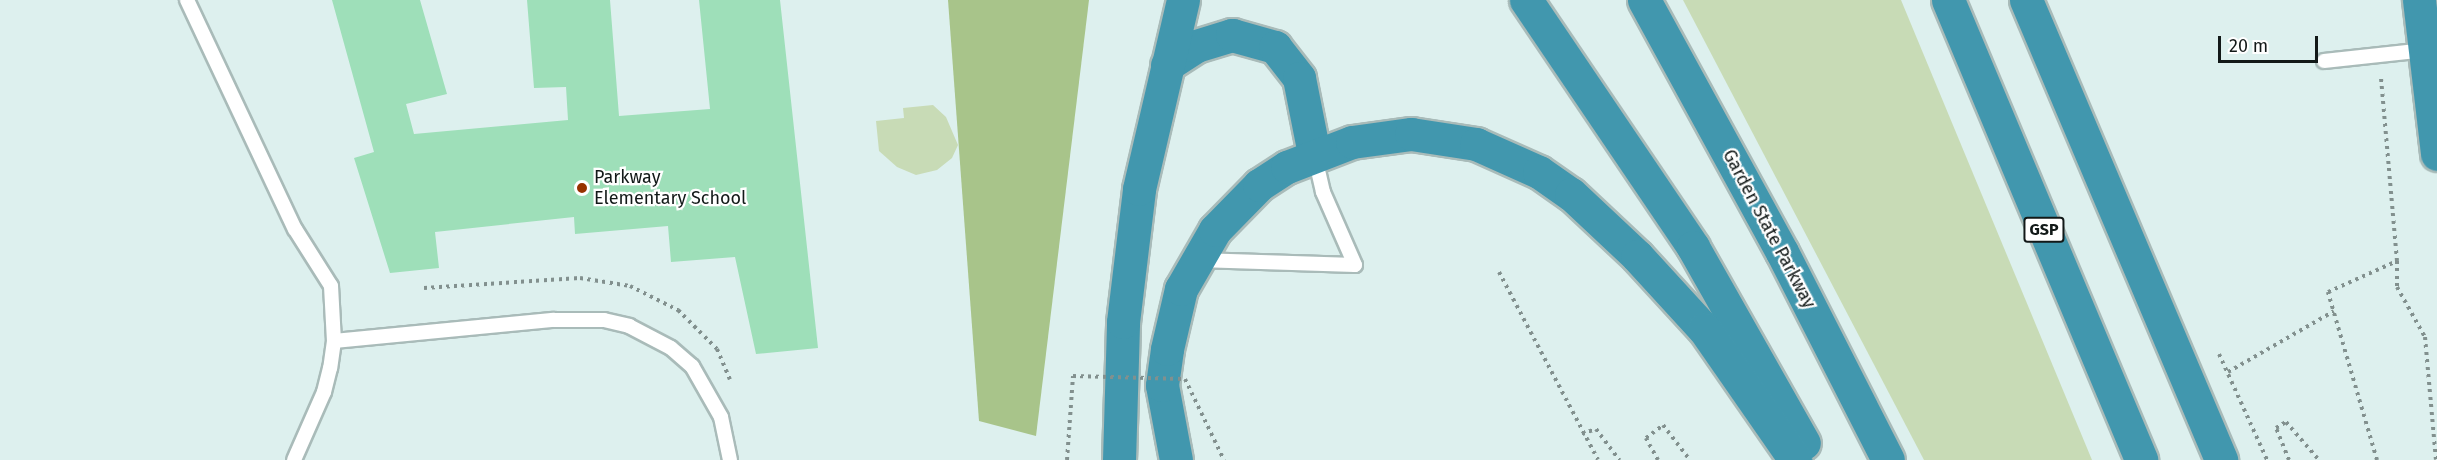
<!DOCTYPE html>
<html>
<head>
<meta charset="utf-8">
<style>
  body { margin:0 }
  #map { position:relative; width:2437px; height:460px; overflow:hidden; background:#ddf0ee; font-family:"Fira Sans",sans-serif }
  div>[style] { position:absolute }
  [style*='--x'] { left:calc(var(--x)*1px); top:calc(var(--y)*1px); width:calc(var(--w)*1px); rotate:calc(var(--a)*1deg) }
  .green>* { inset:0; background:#c8dbb6 }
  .forest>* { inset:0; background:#a8c48a }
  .building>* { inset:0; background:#9edfb9 }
  .path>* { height:4px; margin-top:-2px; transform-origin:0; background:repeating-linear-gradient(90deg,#82908e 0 3px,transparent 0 7.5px) }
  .roads { filter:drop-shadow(2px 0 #a9bbb9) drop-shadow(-2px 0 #a9bbb9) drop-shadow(0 2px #a9bbb9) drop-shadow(0 -2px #a9bbb9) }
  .service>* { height:14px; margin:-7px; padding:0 7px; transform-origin:7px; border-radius:7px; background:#fff }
  .motorway>* { height:33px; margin:-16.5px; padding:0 16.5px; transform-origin:16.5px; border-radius:16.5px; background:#4197ae }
  .path-bridge>* { height:4px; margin-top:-2px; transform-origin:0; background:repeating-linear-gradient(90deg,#82908e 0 3px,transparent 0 7.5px) }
  .dots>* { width:16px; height:16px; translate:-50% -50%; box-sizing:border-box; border:3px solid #fff; border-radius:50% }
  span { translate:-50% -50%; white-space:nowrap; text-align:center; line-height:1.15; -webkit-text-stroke:4.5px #fff; paint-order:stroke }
  .shield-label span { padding:2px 4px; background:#fff; border:2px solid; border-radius:4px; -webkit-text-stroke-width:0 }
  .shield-label { font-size:16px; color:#121918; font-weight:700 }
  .poi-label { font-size:18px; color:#121918 }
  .left { translate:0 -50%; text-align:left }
  .street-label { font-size:18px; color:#121918 }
  .scale { position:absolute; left:2218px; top:36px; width:100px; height:27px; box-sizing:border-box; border:3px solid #121918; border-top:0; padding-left:8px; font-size:18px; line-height:21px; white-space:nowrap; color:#121918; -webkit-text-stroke:4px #fff; paint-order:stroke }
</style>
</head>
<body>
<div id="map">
  <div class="green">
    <div style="clip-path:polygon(1683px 0,1901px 0,2092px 460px,1924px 460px)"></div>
    <div style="clip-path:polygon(933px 105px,946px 117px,958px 145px,952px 158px,937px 170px,916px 175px,897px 167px,879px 151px,876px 121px,904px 118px,903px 108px)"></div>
  </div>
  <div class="forest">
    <div style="clip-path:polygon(948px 0,1089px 0,1036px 436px,979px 421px)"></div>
  </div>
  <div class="building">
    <div style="clip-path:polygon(332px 0,420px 0,447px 94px,406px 104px,414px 134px,568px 120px,566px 87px,534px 88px,527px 0,610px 0,619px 116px,710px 109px,699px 0,780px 0,818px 348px,756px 354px,735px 257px,671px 262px,668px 226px,575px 234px,574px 217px,435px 232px,439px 268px,390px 273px,354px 158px,374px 152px)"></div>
  </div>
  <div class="path">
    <div style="--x:2397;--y:261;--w:26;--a:90"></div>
    <div style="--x:2397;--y:287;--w:57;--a:60.8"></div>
    <div style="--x:2425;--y:337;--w:123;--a:84.9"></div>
    <div style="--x:1499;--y:272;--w:212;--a:62.2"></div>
    <div style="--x:424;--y:288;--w:156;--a:-3.7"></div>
    <div style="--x:580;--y:278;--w:51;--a:9.1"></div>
    <div style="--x:630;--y:286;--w:54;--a:26.6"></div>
    <div style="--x:678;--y:310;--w:55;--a:45"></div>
    <div style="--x:717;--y:349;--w:33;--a:67"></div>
    <div style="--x:2219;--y:354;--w:116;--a:65.6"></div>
    <div style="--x:2228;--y:372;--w:122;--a:-29.9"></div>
    <div style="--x:1582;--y:434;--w:15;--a:-20"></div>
    <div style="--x:1596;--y:429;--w:39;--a:53"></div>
    <div style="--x:1658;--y:460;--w:25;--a:-119"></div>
    <div style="--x:1646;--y:438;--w:21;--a:-37"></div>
    <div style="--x:1663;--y:425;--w:44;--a:52.4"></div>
    <div style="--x:2289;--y:460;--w:35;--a:-112"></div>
    <div style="--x:2276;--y:428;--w:12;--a:-31"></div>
    <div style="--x:2286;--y:422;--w:50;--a:49"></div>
    <div style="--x:2377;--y:460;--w:175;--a:-106.3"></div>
    <div style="--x:2328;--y:292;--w:76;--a:-24.2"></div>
    <div style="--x:2397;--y:261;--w:183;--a:-95"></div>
  </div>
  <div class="roads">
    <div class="service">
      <div style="--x:187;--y:0;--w:253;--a:64.8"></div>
      <div style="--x:295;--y:229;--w:67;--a:57.7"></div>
      <div style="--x:331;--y:286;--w:55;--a:86.9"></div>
      <div style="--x:334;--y:341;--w:27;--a:98"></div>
      <div style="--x:330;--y:368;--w:25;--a:104"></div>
      <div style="--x:324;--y:392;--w:74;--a:113.8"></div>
      <div style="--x:2324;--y:61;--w:102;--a:-6.2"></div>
      <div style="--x:1198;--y:260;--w:157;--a:1.8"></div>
      <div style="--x:1355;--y:265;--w:80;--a:-113.7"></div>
      <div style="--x:1323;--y:192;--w:37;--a:-103"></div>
      <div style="--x:334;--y:341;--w:221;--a:-5.5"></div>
      <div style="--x:554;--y:320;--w:50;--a:0"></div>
      <div style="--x:604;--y:320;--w:26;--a:13"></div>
      <div style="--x:629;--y:326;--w:47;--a:27.6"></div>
      <div style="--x:671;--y:348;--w:28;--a:41"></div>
      <div style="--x:692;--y:366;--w:59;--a:60.4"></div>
      <div style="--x:721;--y:417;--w:44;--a:78.2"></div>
    </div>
    <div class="motorway">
      <div style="--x:1526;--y:0;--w:298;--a:55.9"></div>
      <div style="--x:1693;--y:247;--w:225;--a:60.5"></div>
      <div style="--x:1644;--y:0;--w:287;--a:61.3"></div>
      <div style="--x:1782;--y:252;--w:233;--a:63"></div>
      <div style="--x:1948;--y:0;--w:499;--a:67.2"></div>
      <div style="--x:2026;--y:0;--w:500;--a:67"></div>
      <div style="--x:2419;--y:0;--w:155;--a:83.3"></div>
      <div style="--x:1167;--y:65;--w:35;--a:-33"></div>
      <div style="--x:1196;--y:46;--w:38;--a:-17"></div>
      <div style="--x:1232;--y:35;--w:45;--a:15.6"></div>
      <div style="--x:1275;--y:47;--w:39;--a:52"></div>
      <div style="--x:1299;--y:78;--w:77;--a:78.8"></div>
      <div style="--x:1119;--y:460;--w:138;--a:-88.3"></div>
      <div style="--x:1123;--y:322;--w:134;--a:-83.1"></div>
      <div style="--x:1139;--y:189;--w:194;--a:-76.9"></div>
      <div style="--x:1176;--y:460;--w:76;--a:-100.6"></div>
      <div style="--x:1162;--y:385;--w:36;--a:-82"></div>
      <div style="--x:1167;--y:349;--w:62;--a:-76.9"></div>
      <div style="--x:1181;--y:289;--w:68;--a:-60"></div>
      <div style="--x:1215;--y:230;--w:63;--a:-45.6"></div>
      <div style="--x:1259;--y:185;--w:33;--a:-33"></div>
      <div style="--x:1287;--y:167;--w:70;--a:-21"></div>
      <div style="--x:1352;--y:142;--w:60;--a:-7.7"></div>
      <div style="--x:1411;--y:134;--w:66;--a:8.7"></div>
      <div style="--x:1476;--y:144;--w:69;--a:24"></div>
      <div style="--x:1539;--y:172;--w:39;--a:35"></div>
      <div style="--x:1571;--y:194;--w:91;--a:43.2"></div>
      <div style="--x:1637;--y:256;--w:99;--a:47.5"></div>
      <div style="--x:1704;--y:329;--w:160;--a:55.2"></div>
    </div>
  </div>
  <div class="path-bridge">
    <div style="--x:1067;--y:460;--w:84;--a:-85.9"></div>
    <div style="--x:1073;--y:376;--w:112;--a:1.5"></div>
    <div style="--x:1185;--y:379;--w:90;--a:64.3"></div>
  </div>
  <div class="dots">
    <div style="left:582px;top:188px;background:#973200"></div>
  </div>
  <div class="shield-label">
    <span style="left:2044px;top:230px">GSP</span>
  </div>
  <div class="poi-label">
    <span class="left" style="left:594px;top:188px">Parkway<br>Elementary School</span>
  </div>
  <div class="street-label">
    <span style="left:1769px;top:229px;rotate:62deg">Garden State Parkway</span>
  </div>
  <div class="scale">20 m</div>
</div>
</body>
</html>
